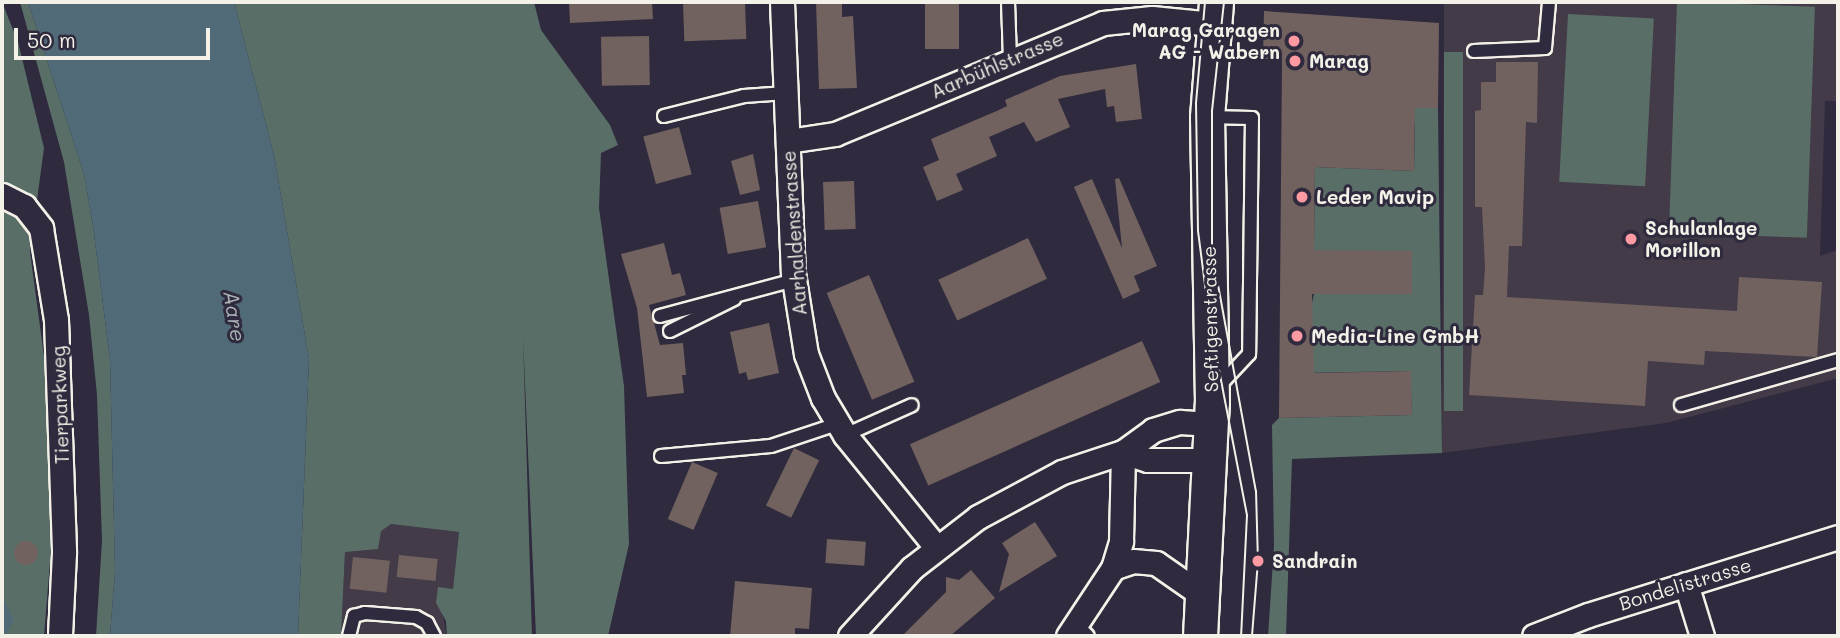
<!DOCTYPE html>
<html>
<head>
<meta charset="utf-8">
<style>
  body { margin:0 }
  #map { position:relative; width:1840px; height:638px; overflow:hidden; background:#2f2a3d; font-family:Mali,sans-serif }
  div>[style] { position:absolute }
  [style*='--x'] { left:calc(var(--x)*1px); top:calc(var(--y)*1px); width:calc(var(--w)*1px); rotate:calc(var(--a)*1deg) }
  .built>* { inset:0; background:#433b47 }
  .green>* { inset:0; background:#5a6e68; transform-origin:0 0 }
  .water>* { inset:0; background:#506a78 }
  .stream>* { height:8px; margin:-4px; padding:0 4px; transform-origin:4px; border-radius:4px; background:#506a78 }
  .building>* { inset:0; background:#71625f; transform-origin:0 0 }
  .round { border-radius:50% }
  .roads { filter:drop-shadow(2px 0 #f4f1e8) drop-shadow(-2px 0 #f4f1e8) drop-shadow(0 2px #f4f1e8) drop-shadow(0 -2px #f4f1e8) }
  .lane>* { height:12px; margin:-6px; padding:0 6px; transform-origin:6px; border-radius:6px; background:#2f2a3d }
  .street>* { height:23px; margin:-11.5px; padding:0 11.5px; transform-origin:11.5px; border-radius:11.5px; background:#2f2a3d }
  .secondary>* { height:33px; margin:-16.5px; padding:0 16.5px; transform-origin:16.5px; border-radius:16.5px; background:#2f2a3d }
  .tram>* { height:2px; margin:-1px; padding:0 1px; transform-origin:1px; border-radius:1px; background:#f4f1e8 }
  .dots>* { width:19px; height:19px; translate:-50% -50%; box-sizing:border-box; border:4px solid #2f2a3d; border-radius:50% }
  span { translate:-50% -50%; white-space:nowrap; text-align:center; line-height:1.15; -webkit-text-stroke:6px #2f2a3d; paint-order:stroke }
  .poi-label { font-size:19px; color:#f4f1e8; font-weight:700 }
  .right { translate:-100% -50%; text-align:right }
  .left { translate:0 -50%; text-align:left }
  .street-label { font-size:19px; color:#f4f1e8 }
  .water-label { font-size:21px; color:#aab4b6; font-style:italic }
  .frame { position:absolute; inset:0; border:4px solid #f4f1e8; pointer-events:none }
  .scale { position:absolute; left:14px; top:28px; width:196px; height:32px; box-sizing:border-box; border:4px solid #f4f1e8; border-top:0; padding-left:9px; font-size:21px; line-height:24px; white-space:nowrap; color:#f4f1e8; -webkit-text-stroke:5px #2f2a3d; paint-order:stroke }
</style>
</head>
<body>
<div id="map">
  <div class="built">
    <div style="clip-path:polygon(1444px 2px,1838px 2px,1838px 101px,1825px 101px,1820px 256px,1838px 250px,1838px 378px,1666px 423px,1442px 453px)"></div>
    <div style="clip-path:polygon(391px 524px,459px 532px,453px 589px,442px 611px,447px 636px,341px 636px,345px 552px)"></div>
  </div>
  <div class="green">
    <div style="clip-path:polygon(2px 2px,18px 42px,44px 148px,30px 252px,48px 386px,51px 550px,44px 636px,2px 636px)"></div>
    <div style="clip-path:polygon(20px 2px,28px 2px,84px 174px,93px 226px,110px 359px,115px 571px,110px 636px,96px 636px,102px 541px,97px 395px,89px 315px,64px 162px)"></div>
    <div style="clip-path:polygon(234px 2px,534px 2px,541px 30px,610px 125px,618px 145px,601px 153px,599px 208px,624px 386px,629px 544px,608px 636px,536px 636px,523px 337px,532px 636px,447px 636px,446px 621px,436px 603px,438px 587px,453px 589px,459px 532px,391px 524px,381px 531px,378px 549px,345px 552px,341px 636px,298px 636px,309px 359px,274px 155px)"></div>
    <div style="left:1677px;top:2px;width:138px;height:231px;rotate:2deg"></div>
    <div style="left:1568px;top:14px;width:86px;height:168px;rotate:3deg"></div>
    <div style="left:1444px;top:52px;width:19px;height:359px"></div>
    <div style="clip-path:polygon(1317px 106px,1438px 108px,1442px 453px,1292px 459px,1286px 636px,1268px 636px,1274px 546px,1272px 425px,1279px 418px,1412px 415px,1410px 371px,1296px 373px,1314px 294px,1412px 294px,1298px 250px,1314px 243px,1315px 167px,1414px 171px,1415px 124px)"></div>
  </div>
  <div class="water">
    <div style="clip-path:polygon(28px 2px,234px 2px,274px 155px,309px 359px,298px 636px,110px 636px,115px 571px,110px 359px,93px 226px,84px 174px)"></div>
  </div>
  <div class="stream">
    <div style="--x:2;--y:605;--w:17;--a:66"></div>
    <div style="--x:9;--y:621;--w:13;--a:122"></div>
  </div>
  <div class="building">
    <div style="clip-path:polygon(569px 2px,652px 2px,653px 19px,570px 23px)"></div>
    <div style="left:745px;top:2px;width:37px;height:62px;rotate:88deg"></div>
    <div style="clip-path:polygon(816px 2px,842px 2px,842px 17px,853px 16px,857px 88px,819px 89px)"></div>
    <div style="left:925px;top:2px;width:34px;height:47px"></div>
    <div style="clip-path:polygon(1264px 11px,1439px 23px,1438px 108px,1415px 108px,1414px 171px,1315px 167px,1314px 250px,1412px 251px,1412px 294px,1312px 294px,1314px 373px,1411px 371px,1412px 415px,1279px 418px,1282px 59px,1263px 59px)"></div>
    <div style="left:649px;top:36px;width:49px;height:48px;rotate:89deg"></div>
    <div style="clip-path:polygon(1496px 62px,1538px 62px,1537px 123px,1526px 122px,1522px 246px,1509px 246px,1507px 297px,1737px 311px,1739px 277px,1822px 282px,1817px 357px,1705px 351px,1704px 365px,1648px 361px,1645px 406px,1469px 395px,1475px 295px,1483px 295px,1485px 268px,1482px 207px,1475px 207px,1475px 111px,1481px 110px,1481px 82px,1496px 82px)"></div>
    <div style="clip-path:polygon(1136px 64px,1142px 119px,1116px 122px,1114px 106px,1107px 107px,1105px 89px,1058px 99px,1070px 127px,1036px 142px,1024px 122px,989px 137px,997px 156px,956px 174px,963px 190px,937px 201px,923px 167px,939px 160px,931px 139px,999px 110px,1007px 106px,1005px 100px,1060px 76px)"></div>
    <div style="left:679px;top:127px;width:49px;height:37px;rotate:75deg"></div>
    <div style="clip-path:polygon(753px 154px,760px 190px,740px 195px,731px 161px)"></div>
    <div style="clip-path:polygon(1119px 178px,1157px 266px,1134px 276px,1140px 291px,1123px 299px,1074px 187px,1092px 179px,1122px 248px,1115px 179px)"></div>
    <div style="left:854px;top:181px;width:48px;height:31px;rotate:88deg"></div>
    <div style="left:758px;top:201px;width:47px;height:39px;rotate:80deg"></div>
    <div style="left:1028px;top:238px;width:45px;height:99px;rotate:65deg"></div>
    <div style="clip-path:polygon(664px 243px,672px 275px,680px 273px,686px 295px,649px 305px,660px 345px,683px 343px,686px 375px,682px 375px,684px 393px,647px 397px,637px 308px,621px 254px)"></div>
    <div style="left:869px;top:275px;width:116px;height:46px;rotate:67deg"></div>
    <div style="clip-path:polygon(769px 323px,779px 373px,748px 380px,746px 372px,739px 374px,730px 332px)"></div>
    <div style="left:1142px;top:341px;width:45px;height:254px;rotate:66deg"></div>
    <div style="left:794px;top:448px;width:28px;height:64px;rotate:26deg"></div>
    <div style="left:692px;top:462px;width:28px;height:62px;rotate:23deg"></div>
    <div style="clip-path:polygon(1035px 522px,1057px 556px,999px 592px,1009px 554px,1002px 543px)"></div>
    <div style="left:827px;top:539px;width:39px;height:24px;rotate:4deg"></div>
    <div class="round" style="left:14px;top:541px;width:24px;height:24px"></div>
    <div style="left:399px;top:555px;width:39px;height:22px;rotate:6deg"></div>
    <div style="left:353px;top:557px;width:37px;height:32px;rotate:6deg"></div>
    <div style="clip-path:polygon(971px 570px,995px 598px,950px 636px,902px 636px,946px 592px,946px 577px,959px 580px)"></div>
    <div style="clip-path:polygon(735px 581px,812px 588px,809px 629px,795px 628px,795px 636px,730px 636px)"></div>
  </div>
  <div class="roads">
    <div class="lane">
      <div style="--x:1008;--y:2;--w:57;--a:88"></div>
      <div style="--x:1474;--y:51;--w:71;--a:-2.4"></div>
      <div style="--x:1545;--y:48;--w:46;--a:-85"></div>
      <div style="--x:664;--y:116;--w:82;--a:-14"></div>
      <div style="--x:744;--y:96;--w:42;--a:-4.1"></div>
      <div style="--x:1207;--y:117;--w:45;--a:1.3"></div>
      <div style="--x:1252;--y:118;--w:236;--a:90.7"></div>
      <div style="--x:1249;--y:354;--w:44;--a:133.2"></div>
      <div style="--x:660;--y:316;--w:139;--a:-15"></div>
      <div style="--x:670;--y:331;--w:72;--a:-26.6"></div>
      <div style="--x:1681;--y:405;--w:163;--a:-16"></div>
      <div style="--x:845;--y:435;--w:73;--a:-24.1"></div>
      <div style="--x:661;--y:456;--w:110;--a:-5.2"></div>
      <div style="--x:771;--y:446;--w:70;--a:-18.4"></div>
      <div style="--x:1075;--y:623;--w:18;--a:45"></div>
      <div style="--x:349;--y:636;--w:21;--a:-76"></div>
      <div style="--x:354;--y:616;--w:11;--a:-15"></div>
      <div style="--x:365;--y:613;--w:51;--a:4.5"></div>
      <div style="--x:416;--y:617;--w:13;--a:29"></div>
      <div style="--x:427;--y:623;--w:15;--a:62"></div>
    </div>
    <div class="street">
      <div style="--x:782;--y:2;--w:271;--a:87.7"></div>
      <div style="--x:793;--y:273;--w:82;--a:80.9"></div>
      <div style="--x:806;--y:354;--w:47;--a:68.9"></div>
      <div style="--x:823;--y:398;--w:43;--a:59.3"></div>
      <div style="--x:845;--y:435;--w:144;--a:50.9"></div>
      <div style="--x:788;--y:141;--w:48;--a:-8.5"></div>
      <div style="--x:835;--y:134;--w:290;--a:-22.5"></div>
      <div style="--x:1103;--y:23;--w:49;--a:-5.8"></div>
      <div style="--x:1152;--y:18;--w:61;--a:5.6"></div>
      <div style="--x:2;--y:195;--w:25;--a:27"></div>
      <div style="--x:24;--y:206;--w:28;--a:52"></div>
      <div style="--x:41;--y:228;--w:93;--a:80.7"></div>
      <div style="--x:56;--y:320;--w:233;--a:88"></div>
      <div style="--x:64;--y:553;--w:83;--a:92.8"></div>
      <div style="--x:1123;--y:452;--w:26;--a:18"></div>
      <div style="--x:1148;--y:460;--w:60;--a:0"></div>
      <div style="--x:1113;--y:568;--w:21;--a:-19"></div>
      <div style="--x:1133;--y:561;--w:23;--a:5"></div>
      <div style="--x:1156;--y:563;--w:56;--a:34.8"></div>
      <div style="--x:1686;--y:584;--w:54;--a:72.9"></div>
      <div style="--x:850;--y:636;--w:92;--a:-47.6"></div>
      <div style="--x:912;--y:568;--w:83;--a:-37.7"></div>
      <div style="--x:978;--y:517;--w:95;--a:-28.2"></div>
      <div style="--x:1062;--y:472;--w:64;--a:-18.2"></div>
      <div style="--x:1123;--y:452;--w:37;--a:-36"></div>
      <div style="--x:1153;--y:430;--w:28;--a:-17"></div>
      <div style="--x:1180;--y:422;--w:30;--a:4"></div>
      <div style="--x:1068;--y:636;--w:82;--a:-56.5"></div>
      <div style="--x:1113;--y:568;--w:28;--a:-73"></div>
      <div style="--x:1121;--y:541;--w:89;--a:-88.7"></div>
      <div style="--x:1534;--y:636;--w:58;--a:-21.3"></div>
      <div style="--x:1588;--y:615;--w:262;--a:-17.3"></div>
    </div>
    <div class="secondary">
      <div style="--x:1200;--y:636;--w:234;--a:-87.1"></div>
      <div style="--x:1212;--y:402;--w:285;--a:-91"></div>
      <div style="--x:1207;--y:117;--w:115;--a:-85.5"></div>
    </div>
  </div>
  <div class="tram">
    <div style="--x:1205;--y:2;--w:101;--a:95.1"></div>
    <div style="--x:1196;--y:103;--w:128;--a:89.1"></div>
    <div style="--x:1198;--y:231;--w:93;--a:82.6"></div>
    <div style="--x:1210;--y:323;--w:196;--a:79.1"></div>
    <div style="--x:1247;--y:515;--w:121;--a:92.8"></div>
    <div style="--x:1224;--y:2;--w:109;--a:96.3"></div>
    <div style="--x:1212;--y:110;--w:142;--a:90"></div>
    <div style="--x:1212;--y:252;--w:243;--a:79.6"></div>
    <div style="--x:1256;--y:491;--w:70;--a:88.4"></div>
    <div style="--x:1258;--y:561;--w:75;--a:94.6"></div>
  </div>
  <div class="dots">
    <div style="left:1294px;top:41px;background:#ff9aa2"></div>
    <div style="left:1295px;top:61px;background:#ff9aa2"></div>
    <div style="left:1302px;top:197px;background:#ff9aa2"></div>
    <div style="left:1631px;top:239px;background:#ff9aa2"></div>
    <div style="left:1297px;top:336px;background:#ff9aa2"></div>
    <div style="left:1258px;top:561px;background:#ff9aa2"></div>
  </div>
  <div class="poi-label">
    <span class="right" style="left:1280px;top:41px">Marag Garagen<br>AG - Wabern</span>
    <span class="left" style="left:1309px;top:61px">Marag</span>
    <span class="left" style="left:1316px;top:197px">Leder Mavip</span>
    <span class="left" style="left:1645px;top:239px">Schulanlage<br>Morillon</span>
    <span class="left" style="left:1311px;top:336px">Media-Line GmbH</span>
    <span class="left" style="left:1272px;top:561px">Sandrain</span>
  </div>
  <div class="street-label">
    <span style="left:997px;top:65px;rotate:-23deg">Aarbühlstrasse</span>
    <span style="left:794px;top:233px;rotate:-94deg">Aarhaldenstrasse</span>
    <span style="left:1210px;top:319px;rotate:-91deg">Seftigenstrasse</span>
    <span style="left:60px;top:405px;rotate:-92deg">Tierparkweg</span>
    <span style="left:1685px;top:584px;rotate:-17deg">Bondelistrasse</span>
  </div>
  <div class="water-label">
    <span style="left:235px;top:316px;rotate:81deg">Aare</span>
  </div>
  <div class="frame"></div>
  <div class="scale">50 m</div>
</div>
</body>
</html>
